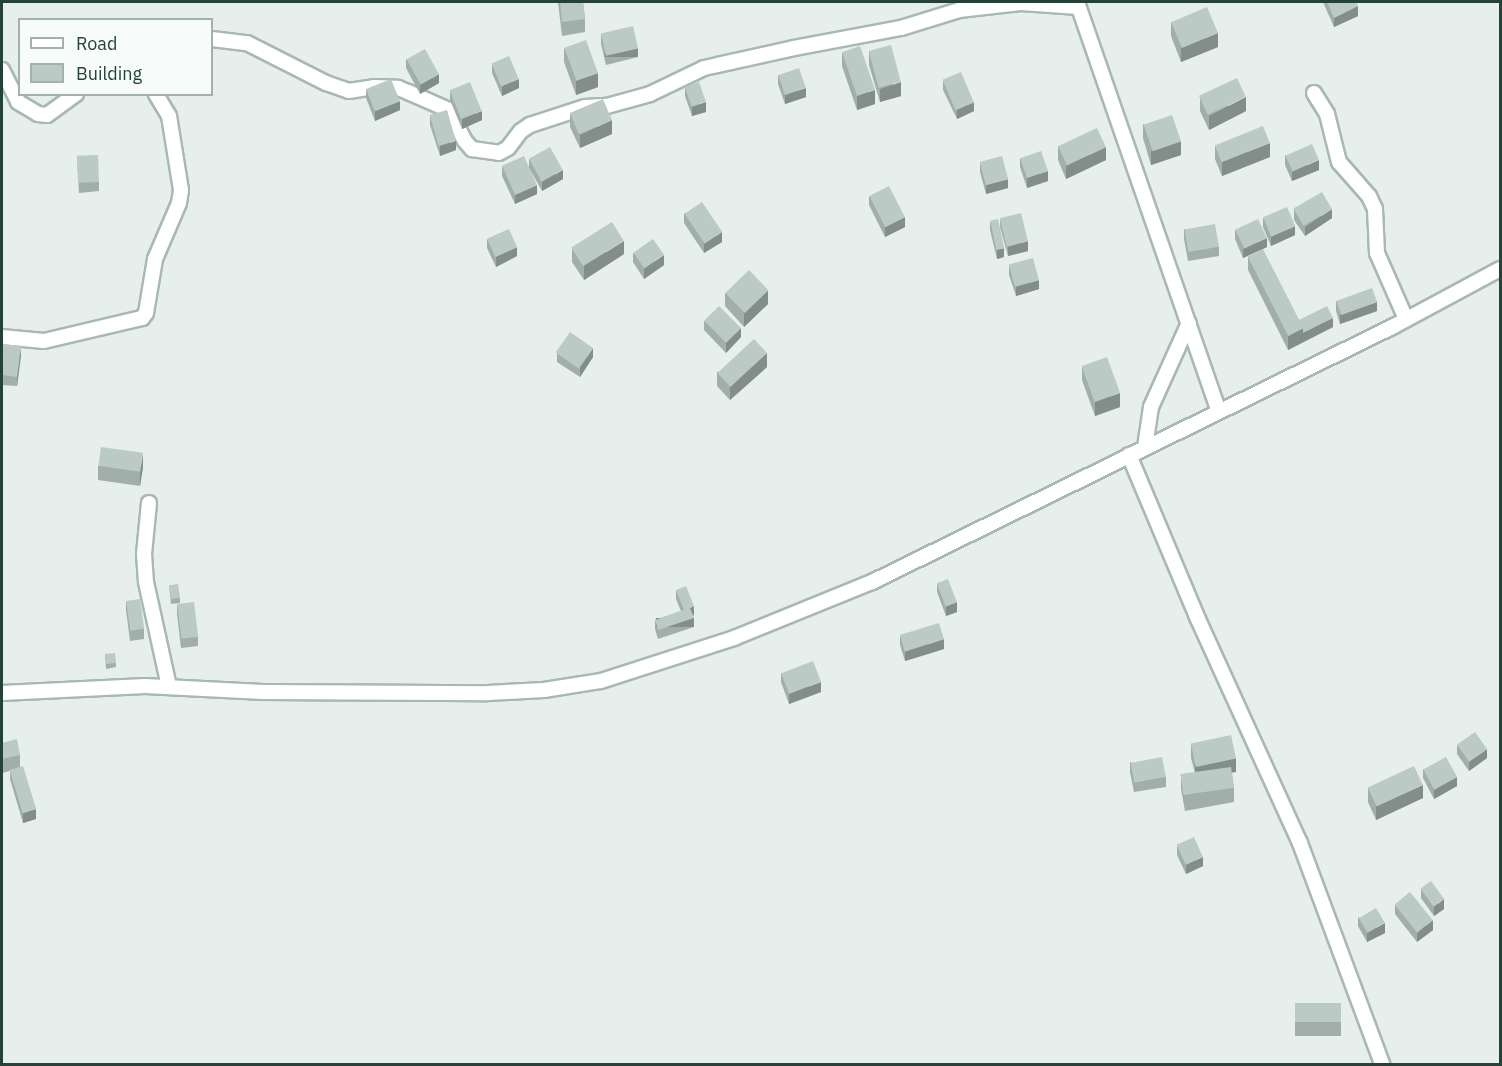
<!DOCTYPE html>
<html>
<head>
<meta charset="utf-8">
<style>
  body { margin:0 }
  #map { position:relative; width:1502px; height:1066px; overflow:hidden; background:#e6efeb; font-family:"IBM Plex Sans",sans-serif }
  div>[style] { position:absolute }
  [style*='--x'] { left:calc(var(--x)*1px); top:calc(var(--y)*1px); width:calc(var(--w)*1px); rotate:calc(var(--a)*1deg) }
  .roads { filter:drop-shadow(2px 0 #a8b8b2) drop-shadow(-2px 0 #a8b8b2) drop-shadow(0 2px #a8b8b2) drop-shadow(0 -2px #a8b8b2) }
  .minor>* { height:14px; margin:-7px; padding:0 7px; transform-origin:7px; border-radius:7px; background:#fff }
  .wall>* { inset:0; background:#a1aea9; transform-origin:0 0 }
  .shaded-wall>* { inset:0; background:#838d89; transform-origin:0 0 }
  .building>* { inset:0; background:#bbcac4; transform-origin:0 0 }
  span { translate:-50% -50%; white-space:nowrap; text-align:center; line-height:1.15; -webkit-text-stroke:6px #f7fbf9; paint-order:stroke }
  .frame { position:absolute; inset:0; border:3px solid #24423a; pointer-events:none }
  .legend { position:absolute; left:18px; top:18px; width:195px; height:78px; box-sizing:border-box; background:#f7fbf9; border:2px solid #a3b1ad; margin:0; padding:8px 10px; list-style:none; font-size:18px; color:#24423a }
  .legend li { display:flex; align-items:center; gap:12px; height:30px }
  .legend b { width:30px; border:2px solid #a3b1ad }
</style>
</head>
<body>
<div id="map">
  <div class="roads">
    <div class="minor">
      <div style="--x:1077;--y:2;--w:433;--a:70.9"></div>
      <div style="--x:212;--y:39;--w:35;--a:7"></div>
      <div style="--x:247;--y:43;--w:89;--a:26.9"></div>
      <div style="--x:326;--y:83;--w:24;--a:19"></div>
      <div style="--x:349;--y:91;--w:25;--a:-9"></div>
      <div style="--x:374;--y:87;--w:24;--a:2"></div>
      <div style="--x:398;--y:88;--w:11;--a:22"></div>
      <div style="--x:408;--y:92;--w:45;--a:23.7"></div>
      <div style="--x:449;--y:110;--w:35;--a:63"></div>
      <div style="--x:465;--y:141;--w:11;--a:49"></div>
      <div style="--x:472;--y:149;--w:27;--a:8"></div>
      <div style="--x:499;--y:153;--w:10;--a:-29"></div>
      <div style="--x:508;--y:148;--w:21;--a:-53"></div>
      <div style="--x:521;--y:131;--w:11;--a:-34"></div>
      <div style="--x:530;--y:125;--w:58;--a:-18.1"></div>
      <div style="--x:585;--y:107;--w:22;--a:-3"></div>
      <div style="--x:607;--y:106;--w:45;--a:-15.6"></div>
      <div style="--x:650;--y:94;--w:60;--a:-25.7"></div>
      <div style="--x:704;--y:68;--w:92;--a:-12.5"></div>
      <div style="--x:794;--y:48;--w:109;--a:-10.6"></div>
      <div style="--x:901;--y:28;--w:61;--a:-17.2"></div>
      <div style="--x:959;--y:10;--w:62;--a:-6.4"></div>
      <div style="--x:1021;--y:3;--w:57;--a:4"></div>
      <div style="--x:2;--y:70;--w:36;--a:63"></div>
      <div style="--x:18;--y:102;--w:23;--a:31"></div>
      <div style="--x:38;--y:114;--w:9;--a:6"></div>
      <div style="--x:47;--y:115;--w:36;--a:-36"></div>
      <div style="--x:1314;--y:93;--w:25;--a:58"></div>
      <div style="--x:1327;--y:114;--w:49;--a:76"></div>
      <div style="--x:1339;--y:162;--w:45;--a:48.6"></div>
      <div style="--x:1369;--y:196;--w:14;--a:65"></div>
      <div style="--x:1375;--y:209;--w:44;--a:87.4"></div>
      <div style="--x:1377;--y:253;--w:72;--a:66.3"></div>
      <div style="--x:2;--y:337;--w:42;--a:5.4"></div>
      <div style="--x:44;--y:341;--w:101;--a:-13.2"></div>
      <div style="--x:142;--y:318;--w:6;--a:-51"></div>
      <div style="--x:146;--y:313;--w:55;--a:-80.5"></div>
      <div style="--x:155;--y:259;--w:61;--a:-66.8"></div>
      <div style="--x:179;--y:203;--w:13;--a:-81"></div>
      <div style="--x:181;--y:190;--w:75;--a:-99.2"></div>
      <div style="--x:169;--y:116;--w:26;--a:-121"></div>
      <div style="--x:1145;--y:447;--w:40;--a:-81.5"></div>
      <div style="--x:1151;--y:407;--w:92;--a:-65.7"></div>
      <div style="--x:1129;--y:455;--w:176;--a:67.2"></div>
      <div style="--x:1197;--y:617;--w:248;--a:65.5"></div>
      <div style="--x:1300;--y:843;--w:236;--a:69.6"></div>
      <div style="--x:149;--y:503;--w:51;--a:95.6"></div>
      <div style="--x:144;--y:554;--w:28;--a:86"></div>
      <div style="--x:146;--y:582;--w:107;--a:77.6"></div>
      <div style="--x:2;--y:693;--w:143;--a:-2.8"></div>
      <div style="--x:145;--y:686;--w:118;--a:2.9"></div>
      <div style="--x:263;--y:692;--w:225;--a:0.3"></div>
      <div style="--x:488;--y:693;--w:56;--a:-3.1"></div>
      <div style="--x:544;--y:690;--w:58;--a:-9"></div>
      <div style="--x:601;--y:681;--w:140;--a:-17.9"></div>
      <div style="--x:734;--y:638;--w:149;--a:-22.1"></div>
      <div style="--x:872;--y:582;--w:581;--a:-26.12"></div>
      <div style="--x:1394;--y:326;--w:120;--a:-28.3"></div>
    </div>
  </div>
  <div class="wall">
    <div style="clip-path:polygon(558px 2px,583px 2px,585px 19px,585px 32px,562px 36px)"></div>
    <div style="clip-path:polygon(1323px 2px,1356px 2px,1358px 16px,1334px 27px)"></div>
    <div style="clip-path:polygon(1171px 22px,1218px 47px,1181px 62px,1171px 36px)"></div>
    <div style="clip-path:polygon(601px 34px,638px 57px,606px 65px,601px 44px)"></div>
    <div style="clip-path:polygon(564px 48px,598px 87px,576px 95px,564px 62px)"></div>
    <div style="clip-path:polygon(869px 51px,901px 96px,880px 102px,869px 65px)"></div>
    <div style="clip-path:polygon(842px 52px,875px 104px,857px 110px,842px 66px)"></div>
    <div style="clip-path:polygon(406px 59px,439px 83px,420px 94px,406px 68px)"></div>
    <div style="clip-path:polygon(492px 64px,519px 88px,502px 96px,492px 73px)"></div>
    <div style="clip-path:polygon(778px 75px,806px 97px,785px 104px,778px 84px)"></div>
    <div style="clip-path:polygon(943px 81px,974px 111px,957px 119px,943px 90px)"></div>
    <div style="clip-path:polygon(685px 87px,706px 112px,692px 116px,685px 96px)"></div>
    <div style="clip-path:polygon(366px 89px,400px 110px,375px 121px,366px 98px)"></div>
    <div style="clip-path:polygon(450px 91px,482px 120px,462px 129px,450px 100px)"></div>
    <div style="clip-path:polygon(1200px 97px,1246px 111px,1209px 130px,1200px 111px)"></div>
    <div style="clip-path:polygon(570px 114px,612px 134px,580px 148px,570px 127px)"></div>
    <div style="clip-path:polygon(430px 116px,456px 150px,440px 156px,430px 125px)"></div>
    <div style="clip-path:polygon(1143px 124px,1181px 155px,1151px 165px,1143px 138px)"></div>
    <div style="clip-path:polygon(1215px 145px,1270px 157px,1222px 176px,1215px 159px)"></div>
    <div style="clip-path:polygon(1058px 146px,1106px 160px,1066px 179px,1058px 160px)"></div>
    <div style="clip-path:polygon(1285px 155px,1319px 170px,1292px 181px,1285px 165px)"></div>
    <div style="clip-path:polygon(77px 156px,99px 182px,99px 191px,79px 193px)"></div>
    <div style="clip-path:polygon(1020px 158px,1048px 181px,1027px 188px,1020px 167px)"></div>
    <div style="clip-path:polygon(529px 159px,563px 179px,542px 191px,529px 168px)"></div>
    <div style="clip-path:polygon(980px 162px,1008px 188px,986px 194px,980px 172px)"></div>
    <div style="clip-path:polygon(502px 166px,537px 194px,515px 204px,502px 176px)"></div>
    <div style="clip-path:polygon(869px 196px,905px 227px,885px 237px,869px 205px)"></div>
    <div style="clip-path:polygon(1294px 210px,1332px 218px,1305px 236px,1294px 220px)"></div>
    <div style="clip-path:polygon(684px 213px,722px 242px,704px 253px,684px 223px)"></div>
    <div style="clip-path:polygon(1000px 218px,1028px 251px,1008px 256px,1000px 227px)"></div>
    <div style="clip-path:polygon(1263px 218px,1295px 235px,1271px 246px,1263px 227px)"></div>
    <div style="clip-path:polygon(990px 221px,1004px 257px,997px 259px,990px 230px)"></div>
    <div style="clip-path:polygon(1184px 229px,1219px 247px,1219px 256px,1188px 261px,1184px 239px)"></div>
    <div style="clip-path:polygon(1235px 230px,1267px 247px,1243px 258px,1235px 239px)"></div>
    <div style="clip-path:polygon(487px 239px,517px 256px,496px 267px,487px 248px)"></div>
    <div style="clip-path:polygon(572px 248px,624px 254px,584px 280px,572px 262px)"></div>
    <div style="clip-path:polygon(633px 253px,664px 265px,644px 279px,633px 262px)"></div>
    <div style="clip-path:polygon(1248px 256px,1299px 320px,1333px 327px,1288px 350px,1248px 270px)"></div>
    <div style="clip-path:polygon(1009px 265px,1039px 289px,1016px 296px,1009px 275px)"></div>
    <div style="clip-path:polygon(725px 293px,768px 304px,744px 327px,725px 306px)"></div>
    <div style="clip-path:polygon(1336px 301px,1377px 311px,1340px 324px,1336px 311px)"></div>
    <div style="clip-path:polygon(704px 321px,741px 337px,726px 353px,704px 330px)"></div>
    <div style="clip-path:polygon(2px 351px,21px 355px,17px 386px,2px 385px)"></div>
    <div style="clip-path:polygon(557px 353px,593px 357px,580px 377px,557px 362px)"></div>
    <div style="clip-path:polygon(1082px 366px,1120px 407px,1095px 416px,1082px 380px)"></div>
    <div style="clip-path:polygon(767px 367px,730px 400px,717px 386px,717px 372px)"></div>
    <div style="clip-path:polygon(98px 466px,143px 467px,140px 486px,98px 480px)"></div>
    <div style="clip-path:polygon(937px 583px,957px 612px,946px 616px,937px 592px)"></div>
    <div style="clip-path:polygon(169px 585px,180px 598px,180px 603px,171px 604px)"></div>
    <div style="clip-path:polygon(676px 590px,694px 615px,693px 616px,694px 627px,658px 639px,655px 629px,655px 620px,681px 611px,676px 599px)"></div>
    <div style="clip-path:polygon(126px 601px,144px 629px,144px 639px,130px 641px,126px 610px)"></div>
    <div style="clip-path:polygon(177px 604px,198px 637px,198px 646px,181px 648px,177px 614px)"></div>
    <div style="clip-path:polygon(900px 636px,944px 649px,905px 661px,900px 645px)"></div>
    <div style="clip-path:polygon(105px 654px,116px 663px,116px 667px,106px 669px)"></div>
    <div style="clip-path:polygon(781px 673px,821px 692px,789px 704px,781px 682px)"></div>
    <div style="clip-path:polygon(2px 743px,20px 755px,20px 767px,36px 819px,23px 823px,10px 779px,10px 771px,2px 773px)"></div>
    <div style="clip-path:polygon(1191px 744px,1236px 772px,1232px 773px,1234px 788px,1234px 802px,1185px 811px,1181px 789px,1181px 776px,1195px 773px,1191px 758px)"></div>
    <div style="clip-path:polygon(1457px 745px,1487px 758px,1469px 771px,1457px 754px)"></div>
    <div style="clip-path:polygon(1130px 762px,1166px 777px,1166px 787px,1134px 792px,1130px 772px)"></div>
    <div style="clip-path:polygon(1423px 769px,1457px 786px,1434px 799px,1423px 778px)"></div>
    <div style="clip-path:polygon(1368px 788px,1423px 798px,1376px 820px,1368px 802px)"></div>
    <div style="clip-path:polygon(1177px 846px,1203px 866px,1186px 874px,1177px 855px)"></div>
    <div style="clip-path:polygon(1421px 889px,1444px 909px,1434px 916px,1421px 898px)"></div>
    <div style="clip-path:polygon(1395px 905px,1433px 930px,1417px 942px,1395px 914px)"></div>
    <div style="clip-path:polygon(1358px 917px,1385px 933px,1367px 942px,1358px 926px)"></div>
    <div style="left:1341px;top:1003px;width:33px;height:46px;rotate:90deg"></div>
  </div>
  <div class="shaded-wall">
    <div style="clip-path:polygon(1358px 6px,1358px 16px,1334px 27px,1334px 18px)"></div>
    <div style="clip-path:polygon(1218px 33px,1218px 47px,1181px 62px,1181px 48px)"></div>
    <div style="left:638px;top:48px;width:9px;height:33px;rotate:90deg"></div>
    <div style="clip-path:polygon(598px 73px,598px 87px,576px 95px,576px 81px)"></div>
    <div style="clip-path:polygon(439px 74px,439px 83px,420px 94px,420px 85px)"></div>
    <div style="clip-path:polygon(519px 79px,519px 88px,502px 96px,502px 86px)"></div>
    <div style="clip-path:polygon(901px 82px,901px 96px,880px 102px,880px 89px)"></div>
    <div style="clip-path:polygon(806px 88px,806px 97px,785px 104px,785px 95px)"></div>
    <div style="clip-path:polygon(875px 90px,875px 104px,857px 110px,857px 96px)"></div>
    <div style="clip-path:polygon(1246px 97px,1246px 111px,1209px 130px,1209px 116px)"></div>
    <div style="clip-path:polygon(400px 101px,400px 110px,375px 121px,375px 111px)"></div>
    <div style="clip-path:polygon(706px 102px,706px 112px,692px 116px,692px 107px)"></div>
    <div style="clip-path:polygon(974px 102px,974px 111px,957px 119px,957px 110px)"></div>
    <div style="clip-path:polygon(482px 111px,482px 120px,462px 129px,462px 119px)"></div>
    <div style="clip-path:polygon(612px 120px,612px 134px,580px 148px,580px 135px)"></div>
    <div style="clip-path:polygon(456px 141px,456px 150px,440px 156px,440px 146px)"></div>
    <div style="clip-path:polygon(1181px 141px,1181px 155px,1151px 165px,1151px 151px)"></div>
    <div style="clip-path:polygon(1270px 143px,1270px 157px,1222px 176px,1222px 162px)"></div>
    <div style="clip-path:polygon(1106px 147px,1106px 160px,1066px 179px,1066px 166px)"></div>
    <div style="clip-path:polygon(1319px 160px,1319px 170px,1292px 181px,1292px 172px)"></div>
    <div style="clip-path:polygon(563px 170px,563px 179px,542px 191px,542px 182px)"></div>
    <div style="clip-path:polygon(1048px 171px,1048px 181px,1027px 188px,1027px 178px)"></div>
    <div style="clip-path:polygon(1008px 179px,1008px 188px,986px 194px,986px 185px)"></div>
    <div style="clip-path:polygon(537px 185px,537px 194px,515px 204px,515px 195px)"></div>
    <div style="clip-path:polygon(1332px 209px,1332px 218px,1305px 236px,1305px 227px)"></div>
    <div style="clip-path:polygon(905px 217px,905px 227px,885px 237px,885px 227px)"></div>
    <div style="clip-path:polygon(1295px 226px,1295px 235px,1271px 246px,1271px 237px)"></div>
    <div style="clip-path:polygon(722px 232px,722px 242px,704px 253px,704px 244px)"></div>
    <div style="clip-path:polygon(1267px 238px,1267px 247px,1243px 258px,1243px 249px)"></div>
    <div style="clip-path:polygon(624px 241px,624px 254px,584px 280px,584px 266px)"></div>
    <div style="clip-path:polygon(1028px 241px,1028px 251px,1008px 256px,1008px 247px)"></div>
    <div style="clip-path:polygon(517px 247px,517px 256px,496px 267px,496px 257px)"></div>
    <div style="clip-path:polygon(1004px 248px,1004px 257px,997px 259px,997px 250px)"></div>
    <div style="clip-path:polygon(664px 255px,664px 265px,644px 279px,644px 269px)"></div>
    <div style="clip-path:polygon(1039px 280px,1039px 289px,1016px 296px,1016px 287px)"></div>
    <div style="clip-path:polygon(768px 290px,768px 304px,744px 327px,744px 313px)"></div>
    <div style="clip-path:polygon(1377px 302px,1377px 311px,1340px 324px,1340px 315px)"></div>
    <div style="clip-path:polygon(1333px 318px,1333px 327px,1288px 350px,1288px 336px,1303px 328px)"></div>
    <div style="clip-path:polygon(741px 328px,741px 337px,726px 353px,726px 343px)"></div>
    <div style="clip-path:polygon(21px 346px,21px 355px,17px 386px,17px 377px)"></div>
    <div style="clip-path:polygon(593px 348px,593px 357px,580px 377px,580px 368px)"></div>
    <div style="clip-path:polygon(767px 353px,767px 367px,730px 400px,730px 386px)"></div>
    <div style="clip-path:polygon(1120px 393px,1120px 407px,1095px 416px,1095px 402px)"></div>
    <div style="clip-path:polygon(143px 453px,143px 467px,140px 486px,140px 473px)"></div>
    <div style="clip-path:polygon(957px 602px,957px 612px,946px 616px,946px 606px)"></div>
    <div style="clip-path:polygon(694px 606px,694px 615px,690px 617px,690px 608px)"></div>
    <div style="left:694px;top:618px;width:9px;height:38px;rotate:90deg"></div>
    <div style="clip-path:polygon(944px 639px,944px 649px,905px 661px,905px 652px)"></div>
    <div style="clip-path:polygon(821px 682px,821px 692px,789px 704px,789px 694px)"></div>
    <div style="clip-path:polygon(1487px 749px,1487px 758px,1469px 771px,1469px 762px)"></div>
    <div style="left:1236px;top:758px;width:14px;height:41px;rotate:90deg"></div>
    <div style="clip-path:polygon(1457px 777px,1457px 786px,1434px 799px,1434px 789px)"></div>
    <div style="clip-path:polygon(1423px 785px,1423px 798px,1376px 820px,1376px 806px)"></div>
    <div style="clip-path:polygon(36px 809px,36px 819px,23px 823px,23px 813px)"></div>
    <div style="clip-path:polygon(1203px 857px,1203px 866px,1186px 874px,1186px 865px)"></div>
    <div style="clip-path:polygon(1444px 899px,1444px 909px,1434px 916px,1434px 907px)"></div>
    <div style="clip-path:polygon(1433px 920px,1433px 930px,1417px 942px,1417px 933px)"></div>
    <div style="clip-path:polygon(1385px 923px,1385px 933px,1367px 942px,1367px 933px)"></div>
  </div>
  <div class="building">
    <div style="clip-path:polygon(560px 2px,583px 2px,585px 19px,562px 22px)"></div>
    <div style="clip-path:polygon(1327px 2px,1356px 2px,1358px 6px,1334px 18px)"></div>
    <div style="left:1207px;top:7px;width:28px;height:39px;rotate:67deg"></div>
    <div style="left:633px;top:26px;width:23px;height:33px;rotate:77deg"></div>
    <div style="left:586px;top:40px;width:35px;height:23px;rotate:70deg"></div>
    <div style="left:891px;top:45px;width:38px;height:23px;rotate:75deg"></div>
    <div style="left:860px;top:46px;width:46px;height:19px;rotate:71deg"></div>
    <div style="left:425px;top:49px;width:29px;height:21px;rotate:61deg"></div>
    <div style="left:509px;top:56px;width:25px;height:19px;rotate:67deg"></div>
    <div style="left:799px;top:68px;width:21px;height:22px;rotate:71deg"></div>
    <div style="left:961px;top:72px;width:33px;height:20px;rotate:67deg"></div>
    <div style="left:1237px;top:78px;width:21px;height:42px;rotate:65deg"></div>
    <div style="left:391px;top:79px;width:24px;height:27px;rotate:68deg"></div>
    <div style="left:470px;top:82px;width:31px;height:22px;rotate:68deg"></div>
    <div style="left:699px;top:82px;width:21px;height:15px;rotate:71deg"></div>
    <div style="left:603px;top:99px;width:23px;height:36px;rotate:67deg"></div>
    <div style="left:447px;top:110px;width:32px;height:18px;rotate:74deg"></div>
    <div style="left:1172px;top:115px;width:28px;height:30px;rotate:71deg"></div>
    <div style="left:1263px;top:126px;width:18px;height:52px;rotate:68deg"></div>
    <div style="left:1097px;top:128px;width:21px;height:43px;rotate:65deg"></div>
    <div style="left:1312px;top:144px;width:17px;height:29px;rotate:66deg"></div>
    <div style="left:550px;top:147px;width:26px;height:24px;rotate:61deg"></div>
    <div style="left:1041px;top:151px;width:21px;height:22px;rotate:71deg"></div>
    <div style="left:98px;top:155px;width:27px;height:21px;rotate:88deg"></div>
    <div style="left:524px;top:156px;width:32px;height:24px;rotate:66deg"></div>
    <div style="left:1002px;top:156px;width:24px;height:23px;rotate:75deg"></div>
    <div style="left:889px;top:186px;width:35px;height:22px;rotate:63deg"></div>
    <div style="left:1322px;top:192px;width:20px;height:33px;rotate:60deg"></div>
    <div style="left:702px;top:202px;width:36px;height:21px;rotate:56deg"></div>
    <div style="left:1287px;top:207px;width:21px;height:26px;rotate:67deg"></div>
    <div style="left:1021px;top:213px;width:29px;height:22px;rotate:76deg"></div>
    <div style="left:998px;top:219px;width:30px;height:8px;rotate:78deg"></div>
    <div style="left:1258px;top:219px;width:21px;height:25px;rotate:65deg"></div>
    <div style="left:612px;top:222px;width:22px;height:48px;rotate:58deg"></div>
    <div style="left:1215px;top:224px;width:23px;height:31px;rotate:80deg"></div>
    <div style="left:509px;top:229px;width:20px;height:24px;rotate:66deg"></div>
    <div style="left:653px;top:239px;width:19px;height:24px;rotate:55deg"></div>
    <div style="left:1263px;top:249px;width:89px;height:17px;rotate:63deg"></div>
    <div style="left:1033px;top:258px;width:23px;height:25px;rotate:75deg"></div>
    <div style="left:749px;top:270px;width:28px;height:33px;rotate:46deg"></div>
    <div style="left:1372px;top:288px;width:15px;height:38px;rotate:70deg"></div>
    <div style="left:719px;top:306px;width:31px;height:21px;rotate:45deg"></div>
    <div style="clip-path:polygon(1327px 306px,1333px 318px,1303px 333px,1303px 328px,1299px 320px)"></div>
    <div style="left:570px;top:332px;width:28px;height:25px;rotate:35deg"></div>
    <div style="left:754px;top:339px;width:19px;height:50px;rotate:47deg"></div>
    <div style="clip-path:polygon(2px 344px,21px 346px,17px 377px,2px 375px)"></div>
    <div style="left:1107px;top:357px;width:38px;height:27px;rotate:70deg"></div>
    <div style="left:101px;top:447px;width:42px;height:19px;rotate:8deg"></div>
    <div style="left:948px;top:579px;width:25px;height:12px;rotate:69deg"></div>
    <div style="left:178px;top:584px;width:14px;height:9px;rotate:82deg"></div>
    <div style="clip-path:polygon(686px 586px,694px 606px,690px 608px,694px 618px,658px 630px,655px 620px,684px 610px,676px 590px)"></div>
    <div style="left:140px;top:599px;width:30px;height:14px;rotate:82deg"></div>
    <div style="left:194px;top:602px;width:35px;height:17px;rotate:83deg"></div>
    <div style="left:939px;top:623px;width:17px;height:41px;rotate:73deg"></div>
    <div style="left:115px;top:653px;width:10px;height:10px;rotate:84deg"></div>
    <div style="left:813px;top:661px;width:22px;height:34px;rotate:69deg"></div>
    <div style="left:1475px;top:732px;width:21px;height:22px;rotate:55deg"></div>
    <div style="left:1231px;top:735px;width:24px;height:41px;rotate:78deg"></div>
    <div style="clip-path:polygon(17px 739px,20px 755px,2px 759px,2px 743px)"></div>
    <div style="left:1162px;top:757px;width:20px;height:32px;rotate:79deg"></div>
    <div style="left:1446px;top:757px;width:23px;height:26px;rotate:61deg"></div>
    <div style="left:23px;top:766px;width:45px;height:14px;rotate:73deg"></div>
    <div style="left:1414px;top:766px;width:21px;height:51px;rotate:65deg"></div>
    <div style="left:1231px;top:767px;width:21px;height:51px;rotate:82deg"></div>
    <div style="left:1194px;top:837px;width:22px;height:19px;rotate:66deg"></div>
    <div style="left:1431px;top:881px;width:22px;height:13px;rotate:54deg"></div>
    <div style="left:1410px;top:892px;width:36px;height:20px;rotate:51deg"></div>
    <div style="left:1376px;top:908px;width:17px;height:20px;rotate:59deg"></div>
    <div style="left:1341px;top:1003px;width:19px;height:46px;rotate:90deg"></div>
  </div>
  <div class="frame"></div>
  <ul class="legend">
  <li><b style="height:8px;background:#fff"></b>Road</li>
  <li><b style="height:16px;background:#bbcac4"></b>Building</li>
  </ul>
</div>
</body>
</html>
